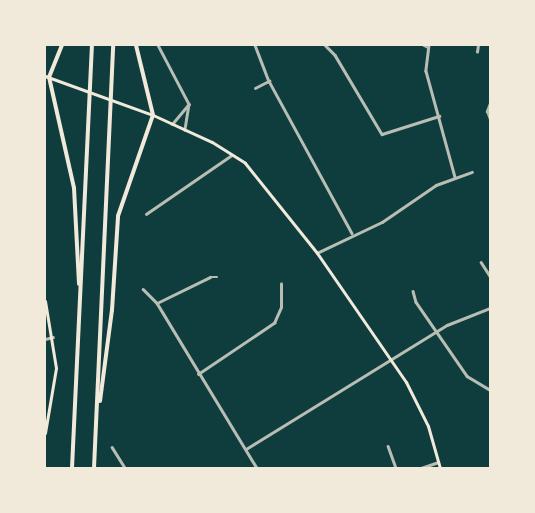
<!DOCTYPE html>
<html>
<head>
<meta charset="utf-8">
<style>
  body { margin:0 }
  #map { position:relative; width:535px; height:513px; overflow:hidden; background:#0f3d3e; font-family:"Fira Sans",sans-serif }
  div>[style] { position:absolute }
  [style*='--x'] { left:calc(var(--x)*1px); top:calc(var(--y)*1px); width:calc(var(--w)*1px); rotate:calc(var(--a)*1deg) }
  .minor>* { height:2.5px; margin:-1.25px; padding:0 1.25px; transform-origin:1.25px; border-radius:1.25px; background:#b8beb3 }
  .tertiary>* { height:3px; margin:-1.5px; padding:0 1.5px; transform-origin:1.5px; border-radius:1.5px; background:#b8beb3 }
  .secondary>* { height:3px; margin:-1.5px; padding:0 1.5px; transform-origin:1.5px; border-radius:1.5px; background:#f1e9da }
  .motorway>* { height:4px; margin:-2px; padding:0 2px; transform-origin:2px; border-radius:2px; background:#f1e9da }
  span { translate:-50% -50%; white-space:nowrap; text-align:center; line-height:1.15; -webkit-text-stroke:4px #f1e9da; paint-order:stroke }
  .frame { position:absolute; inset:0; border:46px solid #f1e9da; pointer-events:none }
</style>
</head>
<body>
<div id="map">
  <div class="minor">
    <div style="--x:158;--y:45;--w:67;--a:62.3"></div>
    <div style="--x:189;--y:104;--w:26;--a:99"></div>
    <div style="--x:255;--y:45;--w:39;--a:69"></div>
    <div style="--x:269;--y:81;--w:173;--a:61.4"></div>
    <div style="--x:325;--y:45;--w:14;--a:45"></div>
    <div style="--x:335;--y:55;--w:92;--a:59.3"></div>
    <div style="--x:382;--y:134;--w:60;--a:-17.5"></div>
    <div style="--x:424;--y:45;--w:4;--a:27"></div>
    <div style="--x:429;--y:45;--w:26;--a:97"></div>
    <div style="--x:426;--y:71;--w:110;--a:74.7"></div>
    <div style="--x:477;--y:52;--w:7;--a:-82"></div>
    <div style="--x:255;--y:88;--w:16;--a:-27"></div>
    <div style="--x:146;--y:214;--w:104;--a:-34.5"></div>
    <div style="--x:317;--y:253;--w:72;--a:-25.5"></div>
    <div style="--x:382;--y:222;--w:65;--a:-34.4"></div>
    <div style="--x:436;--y:185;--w:38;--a:-20"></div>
    <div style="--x:481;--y:262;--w:17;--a:57"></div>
    <div style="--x:143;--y:289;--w:20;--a:45"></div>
    <div style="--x:157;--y:303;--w:193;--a:58.8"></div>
    <div style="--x:413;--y:291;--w:11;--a:75"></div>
    <div style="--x:416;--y:302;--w:90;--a:55.4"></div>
    <div style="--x:467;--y:376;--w:27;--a:31"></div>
    <div style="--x:157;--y:303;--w:59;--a:-26.1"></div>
    <div style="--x:210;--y:277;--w:7;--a:0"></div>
    <div style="--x:45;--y:339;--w:8;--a:-14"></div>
    <div style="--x:198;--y:374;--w:92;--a:-33.9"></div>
    <div style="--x:274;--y:323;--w:17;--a:-66"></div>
    <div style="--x:281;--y:307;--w:23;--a:-90"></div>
    <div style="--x:388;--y:446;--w:23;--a:70"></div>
    <div style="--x:112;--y:447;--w:25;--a:58"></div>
    <div style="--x:246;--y:449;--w:236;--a:-31.7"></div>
    <div style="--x:447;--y:325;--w:46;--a:-21.6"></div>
    <div style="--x:421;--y:468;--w:18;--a:-19"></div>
  </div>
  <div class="tertiary">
    <div style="--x:490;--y:103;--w:9;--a:111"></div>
    <div style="--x:487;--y:111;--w:9;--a:69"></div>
    <div style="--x:172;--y:124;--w:26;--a:-50"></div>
  </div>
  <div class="secondary">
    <div style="--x:45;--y:76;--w:115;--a:19.9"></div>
    <div style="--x:153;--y:115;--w:65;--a:24.6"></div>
    <div style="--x:212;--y:142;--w:39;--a:32"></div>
    <div style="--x:245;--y:163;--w:115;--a:51.3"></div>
    <div style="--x:317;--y:253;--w:157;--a:55.4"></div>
    <div style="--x:406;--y:382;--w:49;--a:63.4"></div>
    <div style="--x:428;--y:426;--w:44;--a:74.1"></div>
    <div style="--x:45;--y:301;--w:68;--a:80.7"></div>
    <div style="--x:56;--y:368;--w:66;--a:99.6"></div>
  </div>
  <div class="motorway">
    <div style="--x:62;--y:45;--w:35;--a:112"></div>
    <div style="--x:49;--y:77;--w:114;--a:77.3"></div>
    <div style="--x:74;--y:188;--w:96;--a:87"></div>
    <div style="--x:100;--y:401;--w:92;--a:-82.5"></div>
    <div style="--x:112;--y:310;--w:94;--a:-86.3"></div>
    <div style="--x:118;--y:216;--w:107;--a:-70.9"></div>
    <div style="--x:153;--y:115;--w:72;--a:-103.7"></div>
    <div style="--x:72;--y:468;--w:423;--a:-87.3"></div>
    <div style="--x:94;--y:468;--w:423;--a:-87.4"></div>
  </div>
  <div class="frame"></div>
</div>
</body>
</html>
